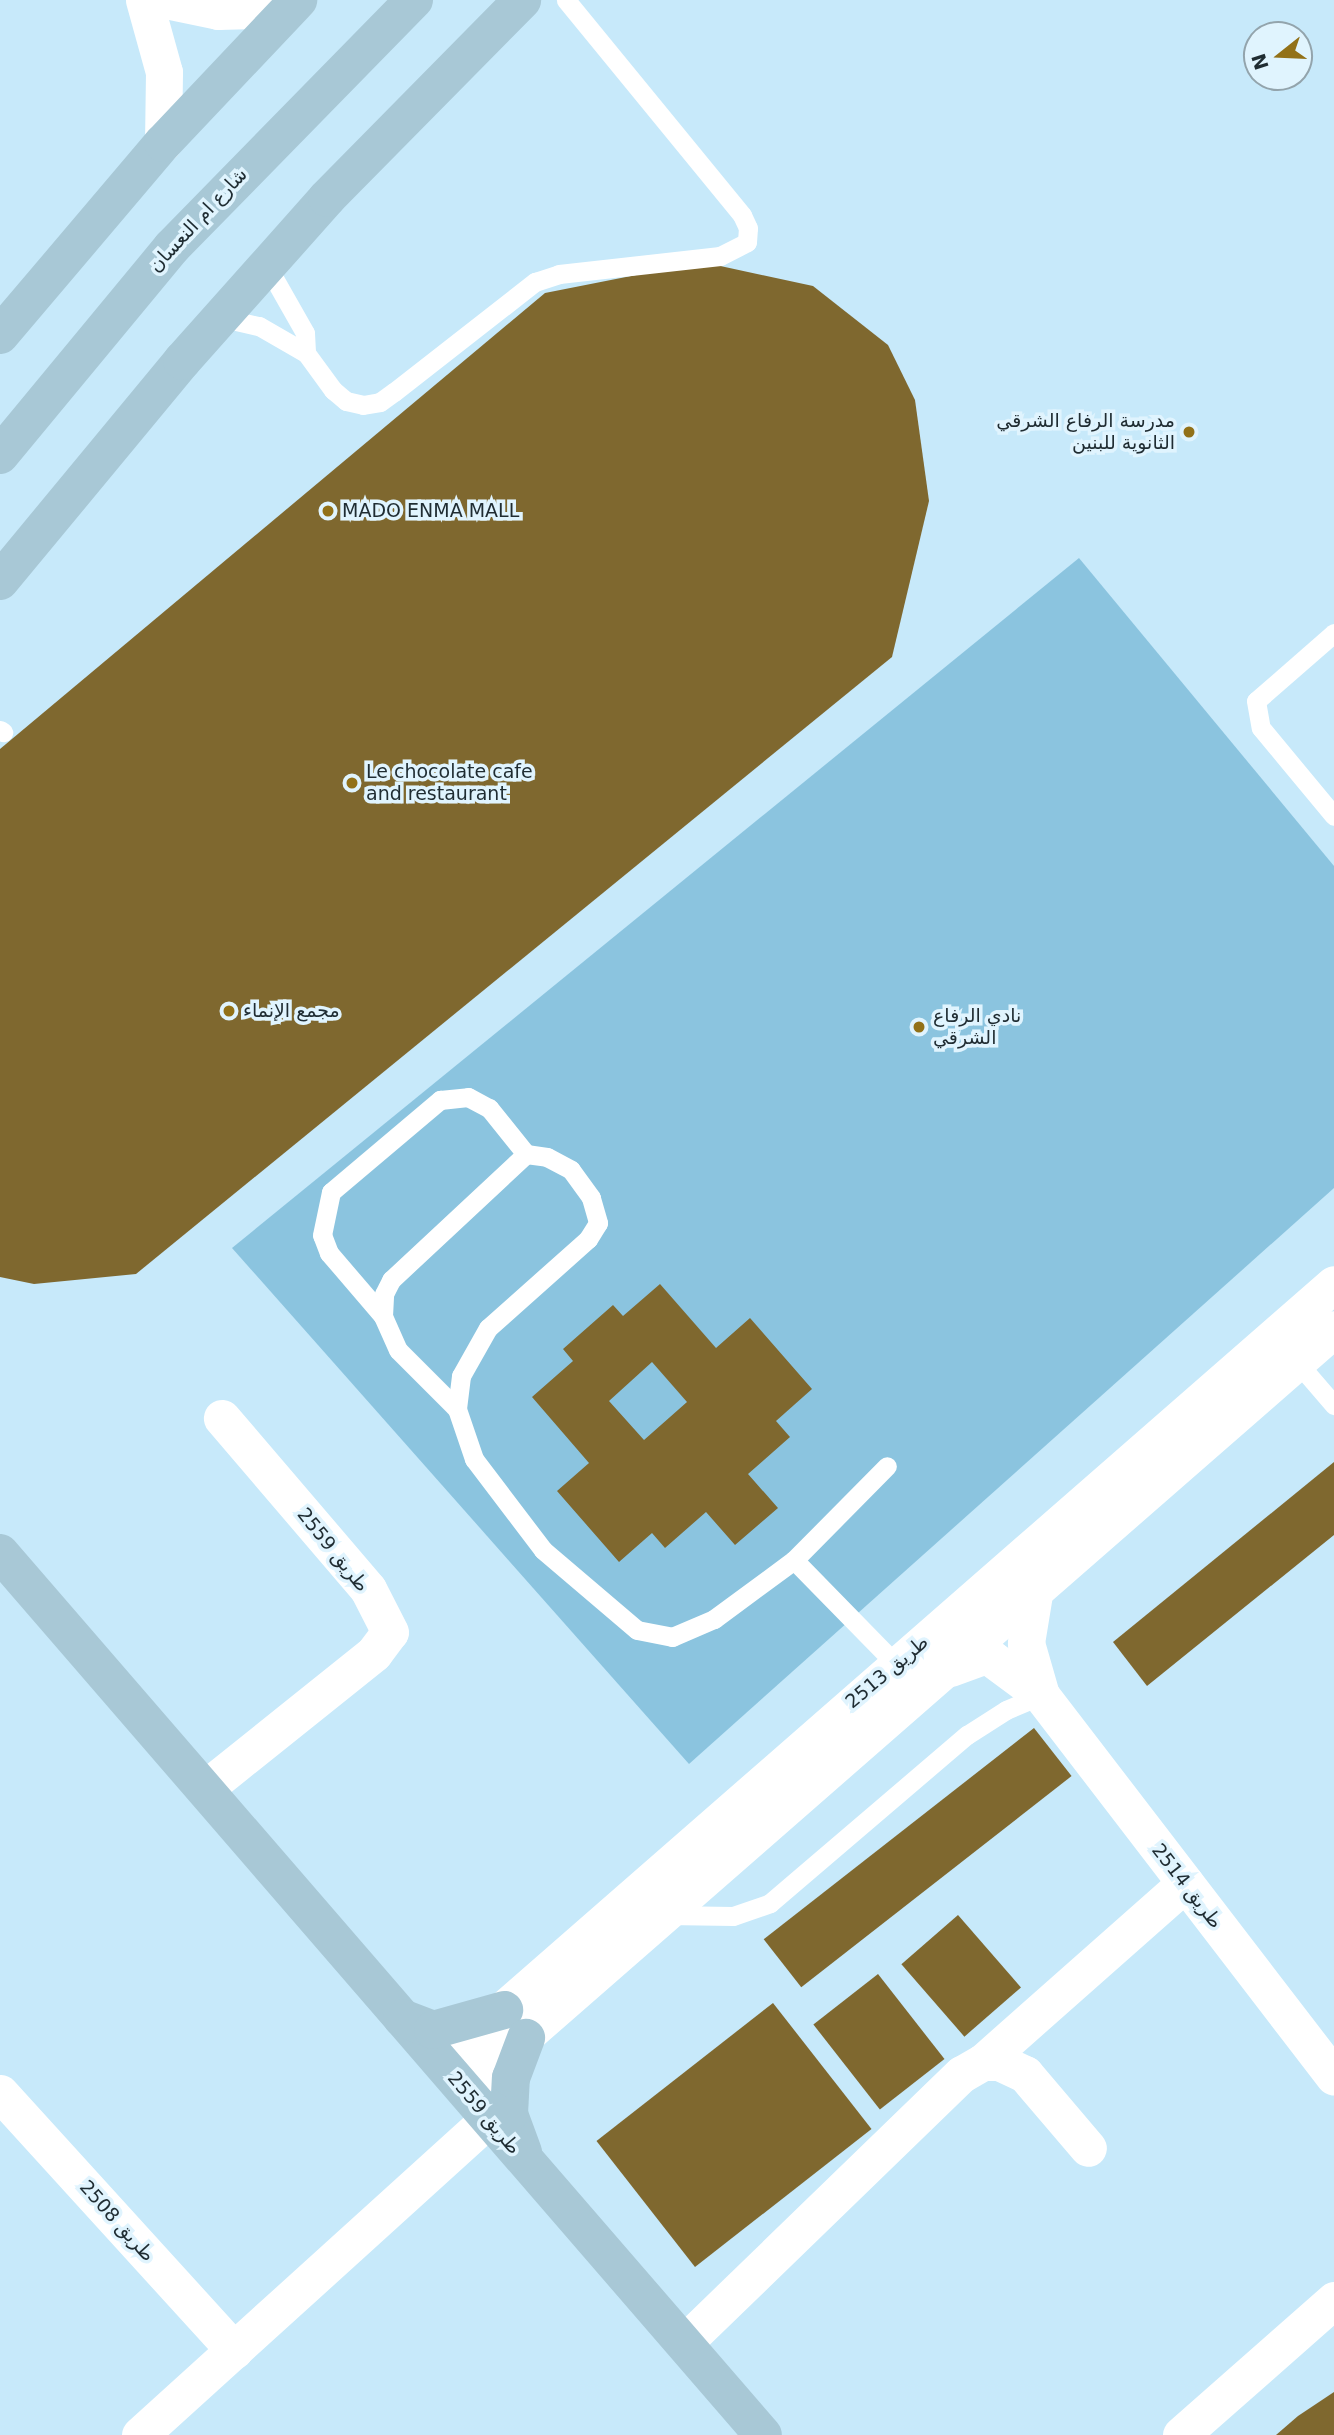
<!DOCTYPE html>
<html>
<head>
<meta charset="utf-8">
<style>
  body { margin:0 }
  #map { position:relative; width:1334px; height:2435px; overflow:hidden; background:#c7e9fa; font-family:"DejaVu Sans",Cairo,sans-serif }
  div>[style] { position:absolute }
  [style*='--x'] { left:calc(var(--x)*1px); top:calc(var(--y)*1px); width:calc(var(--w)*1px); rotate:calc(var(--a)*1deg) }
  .green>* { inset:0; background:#8bc4df }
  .building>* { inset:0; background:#7f682f; transform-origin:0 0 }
  .lane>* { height:19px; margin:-9.5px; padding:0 9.5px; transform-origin:9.5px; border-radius:9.5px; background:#fff }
  .street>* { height:37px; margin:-18.5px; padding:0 18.5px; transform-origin:18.5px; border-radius:18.5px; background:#fff }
  .secondary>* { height:38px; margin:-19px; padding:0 19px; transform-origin:19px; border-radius:19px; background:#a8c8d6 }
  .dots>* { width:19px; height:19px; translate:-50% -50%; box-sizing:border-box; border:4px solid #e0f4fe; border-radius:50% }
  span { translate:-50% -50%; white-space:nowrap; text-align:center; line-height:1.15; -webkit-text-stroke:7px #e0f4fe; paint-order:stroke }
  .street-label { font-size:19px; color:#1f2c32 }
  .poi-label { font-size:19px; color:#1f2c32 }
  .right { translate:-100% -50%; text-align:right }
  .left { translate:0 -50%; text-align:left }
  .north { position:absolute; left:1243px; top:21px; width:70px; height:70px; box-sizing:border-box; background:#e0f4fe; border:2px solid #93a4ac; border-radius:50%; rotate:252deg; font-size:19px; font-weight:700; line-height:28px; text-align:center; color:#1f2c32 }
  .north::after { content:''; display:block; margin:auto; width:24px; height:32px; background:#927118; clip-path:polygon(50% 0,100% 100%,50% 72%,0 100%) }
</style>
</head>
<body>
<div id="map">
  <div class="green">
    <div style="clip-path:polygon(1079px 558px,1334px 866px,1334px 1188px,689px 1764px,232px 1248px)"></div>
  </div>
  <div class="building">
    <div style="clip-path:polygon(702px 262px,813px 286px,888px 345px,915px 400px,929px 501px,892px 657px,136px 1274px,34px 1284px,0 1277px,0 749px,545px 293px)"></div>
    <div style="clip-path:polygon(evenodd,660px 1284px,716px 1348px,750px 1318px,812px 1389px,776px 1421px,790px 1437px,748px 1474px,778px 1508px,735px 1545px,706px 1512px,665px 1548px,652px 1533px,619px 1562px,557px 1491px,589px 1463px,532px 1397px,573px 1361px,563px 1349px,613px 1305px,623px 1316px,660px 1284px,652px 1362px,687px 1402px,644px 1440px,609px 1401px,652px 1362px)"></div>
    <div style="clip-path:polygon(1334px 1462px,1334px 1535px,1147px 1686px,1113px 1642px)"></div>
    <div style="left:1034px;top:1728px;width:61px;height:343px;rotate:52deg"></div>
    <div style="left:958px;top:1915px;width:96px;height:75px;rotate:49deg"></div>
    <div style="left:878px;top:1974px;width:108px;height:82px;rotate:52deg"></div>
    <div style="left:773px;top:2003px;width:160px;height:224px;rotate:52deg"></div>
    <div style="clip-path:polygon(1334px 2392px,1334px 2435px,1276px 2435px,1298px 2416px)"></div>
  </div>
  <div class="lane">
    <div style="--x:267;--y:266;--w:77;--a:60.4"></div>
    <div style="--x:305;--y:333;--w:20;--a:87"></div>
    <div style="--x:223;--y:318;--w:37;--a:13"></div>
    <div style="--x:259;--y:326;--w:54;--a:29.9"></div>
    <div style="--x:306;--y:353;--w:46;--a:53.9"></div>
    <div style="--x:333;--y:390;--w:17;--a:40"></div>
    <div style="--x:346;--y:401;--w:17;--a:13"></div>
    <div style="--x:363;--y:405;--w:17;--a:-10"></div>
    <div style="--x:380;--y:402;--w:17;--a:-36"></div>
    <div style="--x:394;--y:392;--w:179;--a:-38"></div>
    <div style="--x:535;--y:282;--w:25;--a:-18"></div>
    <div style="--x:559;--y:274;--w:162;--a:-6.4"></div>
    <div style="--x:720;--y:256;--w:30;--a:-27"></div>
    <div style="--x:747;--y:242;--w:14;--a:-86"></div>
    <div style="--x:748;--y:228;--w:14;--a:-115"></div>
    <div style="--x:742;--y:215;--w:278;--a:-129.3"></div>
    <div style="--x:1334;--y:633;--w:103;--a:138.9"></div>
    <div style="--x:1256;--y:701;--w:27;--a:80"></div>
    <div style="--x:1261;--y:728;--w:114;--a:50.3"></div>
    <div style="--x:0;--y:730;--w:4;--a:34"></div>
    <div style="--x:383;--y:1316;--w:83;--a:-130.6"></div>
    <div style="--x:329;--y:1253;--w:19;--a:-111"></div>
    <div style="--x:322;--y:1235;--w:44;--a:-78.2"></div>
    <div style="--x:331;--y:1192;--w:143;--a:-40.2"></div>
    <div style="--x:440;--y:1100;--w:28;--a:-6"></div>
    <div style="--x:468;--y:1097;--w:24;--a:28"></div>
    <div style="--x:489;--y:1108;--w:59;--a:51.2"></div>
    <div style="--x:1297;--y:1362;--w:57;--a:49.3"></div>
    <div style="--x:457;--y:1409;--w:83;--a:-135"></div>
    <div style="--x:398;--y:1350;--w:37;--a:-114"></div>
    <div style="--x:383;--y:1316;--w:22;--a:-87"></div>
    <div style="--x:384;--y:1294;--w:16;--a:-63"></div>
    <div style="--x:391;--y:1280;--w:185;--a:-43"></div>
    <div style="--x:526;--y:1154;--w:21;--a:8"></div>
    <div style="--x:547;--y:1157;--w:27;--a:28"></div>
    <div style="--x:571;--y:1170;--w:34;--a:54"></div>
    <div style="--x:591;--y:1198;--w:26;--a:74"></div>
    <div style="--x:598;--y:1223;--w:19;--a:122"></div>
    <div style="--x:588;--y:1239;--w:134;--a:138.3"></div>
    <div style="--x:488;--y:1328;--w:55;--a:119.4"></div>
    <div style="--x:461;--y:1376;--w:33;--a:97"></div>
    <div style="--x:457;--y:1409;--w:53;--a:71.2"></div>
    <div style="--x:474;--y:1459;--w:114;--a:52.8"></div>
    <div style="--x:543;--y:1550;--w:123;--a:40.4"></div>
    <div style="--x:637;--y:1630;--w:36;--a:11"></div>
    <div style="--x:672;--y:1637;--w:46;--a:-23.2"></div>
    <div style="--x:714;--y:1619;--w:99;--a:-36.4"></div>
    <div style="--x:794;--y:1560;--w:132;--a:-45.3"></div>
    <div style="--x:794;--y:1560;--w:146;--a:45.6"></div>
    <div style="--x:666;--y:1915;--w:67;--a:0.9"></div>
    <div style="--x:733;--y:1916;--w:39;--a:-19"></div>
    <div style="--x:770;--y:1903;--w:259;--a:-40.5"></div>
    <div style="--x:967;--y:1735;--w:46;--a:-32.7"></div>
    <div style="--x:1006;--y:1710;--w:38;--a:-23"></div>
  </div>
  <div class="street">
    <div style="--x:144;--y:0;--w:75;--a:74.5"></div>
    <div style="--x:164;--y:72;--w:71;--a:90.8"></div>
    <div style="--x:165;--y:0;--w:54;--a:11.7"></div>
    <div style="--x:218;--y:11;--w:40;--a:-1.4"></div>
    <div style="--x:258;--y:10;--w:40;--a:-13"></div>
    <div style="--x:1034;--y:1594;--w:50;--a:99.3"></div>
    <div style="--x:1026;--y:1643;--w:54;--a:73.9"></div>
    <div style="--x:950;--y:1668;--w:35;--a:-20"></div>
    <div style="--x:983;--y:1656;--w:8;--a:14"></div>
    <div style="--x:991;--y:1658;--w:62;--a:36.5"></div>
    <div style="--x:1041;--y:1695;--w:481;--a:52.5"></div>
    <div style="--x:207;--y:1787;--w:214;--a:-38.7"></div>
    <div style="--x:374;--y:1653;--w:26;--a:-53"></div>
    <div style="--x:390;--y:1632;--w:48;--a:-117.1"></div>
    <div style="--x:368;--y:1589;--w:225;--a:-130.5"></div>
    <div style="--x:983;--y:2062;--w:270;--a:-41.5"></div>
    <div style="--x:442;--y:2063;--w:1184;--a:-41.13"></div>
    <div style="--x:464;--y:2089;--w:1155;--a:-41.14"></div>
    <div style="--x:0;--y:2093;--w:348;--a:47.7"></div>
    <div style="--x:685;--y:2342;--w:385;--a:-44.1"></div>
    <div style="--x:962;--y:2074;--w:24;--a:-30"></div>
    <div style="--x:983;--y:2062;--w:16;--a:0"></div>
    <div style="--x:999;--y:2062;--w:29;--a:25"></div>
    <div style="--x:1025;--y:2074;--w:97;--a:49.6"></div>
    <div style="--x:140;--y:2435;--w:471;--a:-42.2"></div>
    <div style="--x:1181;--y:2435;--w:204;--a:-41.4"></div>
  </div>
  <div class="secondary">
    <div style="--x:0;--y:335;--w:252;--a:-49.7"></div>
    <div style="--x:163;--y:143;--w:197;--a:-46.6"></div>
    <div style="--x:0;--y:455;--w:270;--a:-50.4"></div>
    <div style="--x:172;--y:247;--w:346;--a:-45.6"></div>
    <div style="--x:0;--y:581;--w:286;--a:-50.4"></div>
    <div style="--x:182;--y:361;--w:218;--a:-48.3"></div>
    <div style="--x:327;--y:198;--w:278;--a:-45.4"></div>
    <div style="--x:0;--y:1553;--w:1166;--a:49.14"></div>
    <div style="--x:402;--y:2018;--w:33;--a:21"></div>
    <div style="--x:433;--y:2030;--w:74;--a:-15.7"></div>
    <div style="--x:523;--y:2152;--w:40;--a:-110.2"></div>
    <div style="--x:509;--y:2114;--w:36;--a:-87"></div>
    <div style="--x:511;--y:2078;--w:43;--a:-69.4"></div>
  </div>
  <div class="dots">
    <div style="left:1189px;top:432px;background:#927118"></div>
    <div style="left:328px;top:511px;background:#927118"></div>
    <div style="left:352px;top:783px;background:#927118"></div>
    <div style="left:229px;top:1011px;background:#927118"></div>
    <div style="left:919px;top:1027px;background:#927118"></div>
  </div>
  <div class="street-label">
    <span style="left:198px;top:220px;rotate:-47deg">شارع ام النعسان</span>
    <span style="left:333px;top:1550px;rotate:51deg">طريق 2559</span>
    <span style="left:887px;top:1672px;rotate:-40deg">طريق 2513</span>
    <span style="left:1187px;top:1886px;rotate:52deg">طريق 2514</span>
    <span style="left:484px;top:2113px;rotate:50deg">طريق 2559</span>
    <span style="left:117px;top:2221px;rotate:48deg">طريق 2508</span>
  </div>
  <div class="poi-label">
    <span class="right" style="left:1175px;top:432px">مدرسة الرفاع الشرقي<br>الثانوية للبنين</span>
    <span class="left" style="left:342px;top:511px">MADO ENMA MALL</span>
    <span class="left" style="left:366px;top:783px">Le chocolate cafe<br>and restaurant</span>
    <span class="left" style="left:243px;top:1011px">مجمع الإنماء</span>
    <span class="left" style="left:933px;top:1027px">نادي الرفاع<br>الشرقي</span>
  </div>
  <div class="north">N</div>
</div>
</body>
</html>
